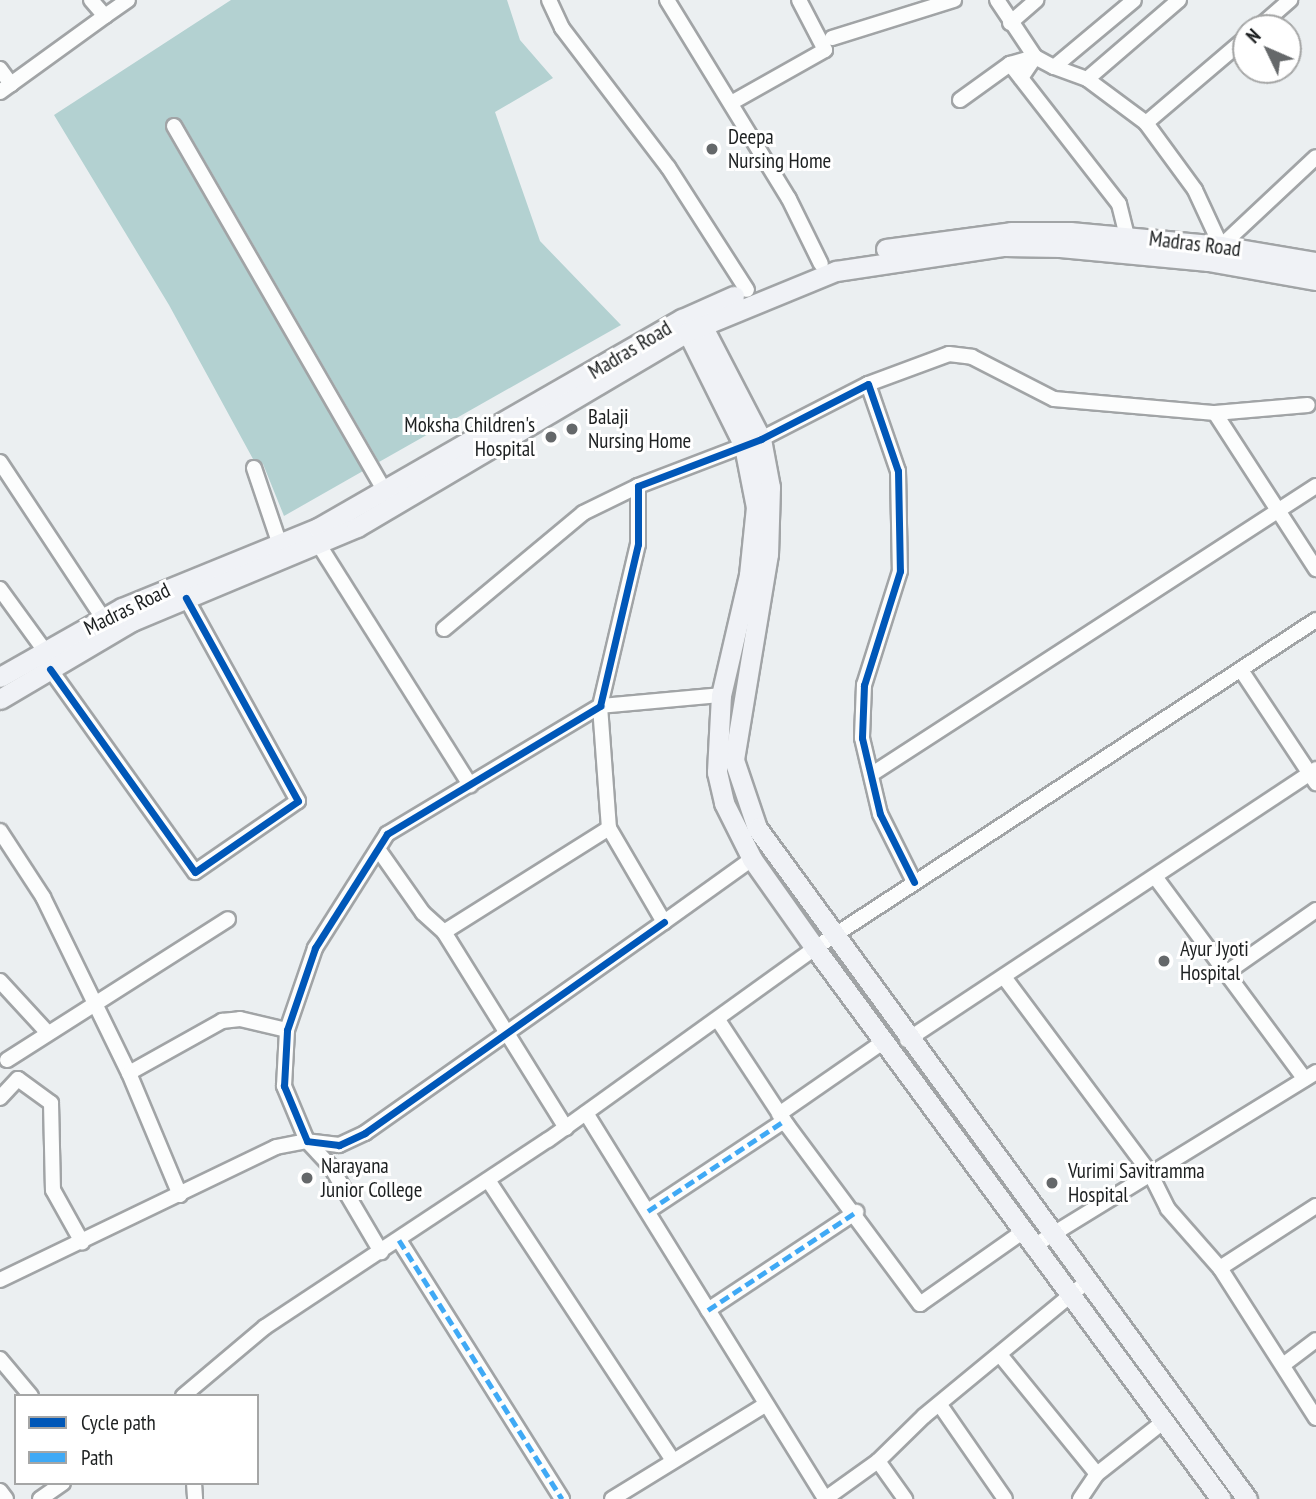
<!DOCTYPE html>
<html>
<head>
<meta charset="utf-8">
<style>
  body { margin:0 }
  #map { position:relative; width:1316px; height:1499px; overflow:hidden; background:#ebeff1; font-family:"PT Sans Narrow",sans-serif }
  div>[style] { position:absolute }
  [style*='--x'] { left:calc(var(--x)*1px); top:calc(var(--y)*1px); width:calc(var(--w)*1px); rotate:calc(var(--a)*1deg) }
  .building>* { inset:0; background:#b3d1d1 }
  .roads { filter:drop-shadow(2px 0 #a1a4a6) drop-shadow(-2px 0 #a1a4a6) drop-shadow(0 2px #a1a4a6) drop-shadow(0 -2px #a1a4a6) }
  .street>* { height:14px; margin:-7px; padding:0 7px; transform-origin:7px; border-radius:7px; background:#fcfdfd }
  .secondary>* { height:19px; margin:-9.5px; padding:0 9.5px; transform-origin:9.5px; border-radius:9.5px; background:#f0f2f6 }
  .quiet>* { height:5px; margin-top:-2.5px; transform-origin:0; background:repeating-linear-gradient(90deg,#3fa9f5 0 10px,transparent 0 15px) }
  .cycleway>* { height:7px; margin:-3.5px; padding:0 3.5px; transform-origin:3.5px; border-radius:3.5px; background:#0057b8 }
  .dots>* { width:19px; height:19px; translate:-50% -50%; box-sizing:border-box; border:4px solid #fff; border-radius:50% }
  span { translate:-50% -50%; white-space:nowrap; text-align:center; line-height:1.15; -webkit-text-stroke:6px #fff; paint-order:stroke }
  .poi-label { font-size:21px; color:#1d2021 }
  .left { translate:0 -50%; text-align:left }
  .right { translate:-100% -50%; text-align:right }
  .street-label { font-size:21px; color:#1d2021 }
  .legend { position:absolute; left:14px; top:1394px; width:245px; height:91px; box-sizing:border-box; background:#fff; border:2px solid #a5a6a6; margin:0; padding:9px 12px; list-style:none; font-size:21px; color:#1d2021 }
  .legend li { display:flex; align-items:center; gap:14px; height:35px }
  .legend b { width:35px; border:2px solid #a5a6a6 }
  .north { position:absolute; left:1232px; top:14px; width:70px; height:70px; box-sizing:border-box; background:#fff; border:2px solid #a5a6a6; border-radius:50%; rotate:314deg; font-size:19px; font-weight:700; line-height:28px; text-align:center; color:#1d2021 }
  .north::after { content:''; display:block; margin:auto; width:24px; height:32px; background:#65686a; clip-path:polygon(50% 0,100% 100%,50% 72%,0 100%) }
</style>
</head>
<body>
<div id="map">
  <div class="building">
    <div style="clip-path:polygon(231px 0,507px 0,520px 40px,553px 78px,495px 112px,540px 241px,621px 325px,379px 462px,182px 121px,170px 117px,166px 131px,363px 471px,284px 516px,263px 464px,253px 459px,169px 305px,54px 115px)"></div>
  </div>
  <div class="roads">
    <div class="street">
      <div style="--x:91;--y:0;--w:21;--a:49"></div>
      <div style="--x:105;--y:16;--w:28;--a:-35"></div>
      <div style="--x:549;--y:0;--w:31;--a:65"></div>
      <div style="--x:562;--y:28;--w:175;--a:52.7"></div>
      <div style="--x:668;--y:167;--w:146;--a:57.3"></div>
      <div style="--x:667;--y:0;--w:233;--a:58.5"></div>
      <div style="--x:789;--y:199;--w:72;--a:63.8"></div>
      <div style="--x:997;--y:0;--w:69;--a:56.3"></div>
      <div style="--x:1035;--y:57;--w:21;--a:28"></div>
      <div style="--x:1179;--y:0;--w:121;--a:139.3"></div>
      <div style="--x:1087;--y:79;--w:74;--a:36.7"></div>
      <div style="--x:1146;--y:123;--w:131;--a:-40.4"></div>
      <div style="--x:1010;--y:23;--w:35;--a:-41"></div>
      <div style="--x:1258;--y:28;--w:43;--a:-41.2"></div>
      <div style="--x:832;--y:38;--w:128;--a:-17.3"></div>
      <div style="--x:1010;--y:64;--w:177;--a:52.1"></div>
      <div style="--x:1119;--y:204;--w:33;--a:76"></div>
      <div style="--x:1127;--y:236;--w:8;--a:120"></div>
      <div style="--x:0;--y:69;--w:19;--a:54"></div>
      <div style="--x:1087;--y:79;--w:35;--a:-160"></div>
      <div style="--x:1054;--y:67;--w:104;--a:-39.9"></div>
      <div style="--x:0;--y:92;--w:130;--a:-35.9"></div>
      <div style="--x:960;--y:100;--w:62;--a:-35.8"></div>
      <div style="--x:1010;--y:64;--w:26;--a:-16"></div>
      <div style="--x:1035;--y:57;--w:25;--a:124"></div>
      <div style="--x:731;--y:103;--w:108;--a:-29.4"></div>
      <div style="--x:825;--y:50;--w:56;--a:-117.5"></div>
      <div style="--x:1146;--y:123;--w:83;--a:53.8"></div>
      <div style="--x:1195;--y:190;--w:62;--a:65.1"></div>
      <div style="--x:1221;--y:246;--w:130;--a:-43.1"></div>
      <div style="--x:174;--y:126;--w:422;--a:60"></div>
      <div style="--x:868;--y:384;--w:86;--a:-20.3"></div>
      <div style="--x:949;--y:354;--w:23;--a:7"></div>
      <div style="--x:972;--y:357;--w:92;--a:27.1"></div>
      <div style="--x:1054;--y:399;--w:162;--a:5"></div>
      <div style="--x:1215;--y:413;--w:186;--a:57.1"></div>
      <div style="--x:1215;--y:413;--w:93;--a:-4.9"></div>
      <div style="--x:0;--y:462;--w:194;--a:56.6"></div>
      <div style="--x:254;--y:468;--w:78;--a:71.3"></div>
      <div style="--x:319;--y:545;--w:284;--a:57.8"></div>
      <div style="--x:0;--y:589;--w:77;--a:54"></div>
      <div style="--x:444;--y:629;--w:181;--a:-39.8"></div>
      <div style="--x:583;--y:513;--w:61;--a:-26.1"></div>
      <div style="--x:50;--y:669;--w:249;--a:54.5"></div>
      <div style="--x:195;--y:872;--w:125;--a:-34.6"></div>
      <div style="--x:298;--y:801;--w:232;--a:-118.9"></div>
      <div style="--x:1241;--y:670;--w:136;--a:56.4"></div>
      <div style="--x:721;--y:695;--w:121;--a:174.8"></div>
      <div style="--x:600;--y:706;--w:122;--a:85.8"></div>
      <div style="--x:609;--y:828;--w:109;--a:59.7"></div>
      <div style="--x:664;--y:922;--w:108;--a:-35.6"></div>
      <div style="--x:872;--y:774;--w:529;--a:-32.97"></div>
      <div style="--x:0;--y:831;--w:79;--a:56.9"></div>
      <div style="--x:43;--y:897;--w:196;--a:64"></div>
      <div style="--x:378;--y:849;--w:78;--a:54.9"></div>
      <div style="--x:423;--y:913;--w:28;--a:42"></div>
      <div style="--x:444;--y:932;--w:231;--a:58.1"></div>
      <div style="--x:1156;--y:878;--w:250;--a:53.5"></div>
      <div style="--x:664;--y:922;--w:366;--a:144.8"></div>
      <div style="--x:365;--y:1133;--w:29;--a:155"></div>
      <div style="--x:339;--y:1145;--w:32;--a:-173"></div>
      <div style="--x:307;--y:1141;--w:60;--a:-112.7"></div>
      <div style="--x:284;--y:1086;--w:56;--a:-86.9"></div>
      <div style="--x:287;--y:1030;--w:87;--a:-71.1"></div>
      <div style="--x:315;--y:948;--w:135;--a:-57.7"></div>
      <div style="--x:387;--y:834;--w:249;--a:-31"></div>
      <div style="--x:600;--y:706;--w:166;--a:-76.8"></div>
      <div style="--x:638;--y:544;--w:58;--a:-90"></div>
      <div style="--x:638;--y:486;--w:132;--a:-20.9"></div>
      <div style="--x:761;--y:439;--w:120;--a:-27.2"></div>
      <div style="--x:868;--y:384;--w:92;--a:71"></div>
      <div style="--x:898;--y:471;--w:100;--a:88.9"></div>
      <div style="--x:900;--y:571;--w:120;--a:107.5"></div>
      <div style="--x:864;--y:685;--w:53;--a:92.2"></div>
      <div style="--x:862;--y:738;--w:78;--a:76.7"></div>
      <div style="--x:880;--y:814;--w:76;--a:63.4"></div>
      <div style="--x:444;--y:932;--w:195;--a:-32.2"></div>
      <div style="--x:1226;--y:973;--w:110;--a:-35"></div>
      <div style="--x:1004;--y:977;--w:244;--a:53.3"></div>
      <div style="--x:1150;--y:1173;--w:40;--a:63.4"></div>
      <div style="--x:1168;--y:1209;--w:79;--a:48.6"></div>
      <div style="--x:1220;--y:1268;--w:178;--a:57.4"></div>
      <div style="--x:0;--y:981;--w:71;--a:47.3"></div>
      <div style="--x:718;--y:1020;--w:126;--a:56.7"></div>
      <div style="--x:787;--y:1125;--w:223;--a:53.4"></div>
      <div style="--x:920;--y:1304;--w:123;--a:-35.1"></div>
      <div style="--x:907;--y:1040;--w:491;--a:-33.5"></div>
      <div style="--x:7;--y:1060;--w:262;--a:-32.5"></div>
      <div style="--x:0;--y:1098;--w:26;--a:-47"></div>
      <div style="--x:18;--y:1079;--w:41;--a:36"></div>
      <div style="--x:51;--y:1103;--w:87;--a:88.7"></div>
      <div style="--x:53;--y:1190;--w:60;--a:60.9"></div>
      <div style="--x:586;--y:1113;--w:454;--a:58.2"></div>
      <div style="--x:779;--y:1114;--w:126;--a:-34.7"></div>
      <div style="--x:488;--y:1180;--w:336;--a:56.6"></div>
      <div style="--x:180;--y:1195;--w:132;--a:-112.7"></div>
      <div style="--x:129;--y:1073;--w:107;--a:-29.2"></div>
      <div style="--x:222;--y:1021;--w:18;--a:-6"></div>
      <div style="--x:240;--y:1019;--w:48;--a:13.2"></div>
      <div style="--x:648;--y:1211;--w:163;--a:-33.5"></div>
      <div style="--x:399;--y:1240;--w:306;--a:57.8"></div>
      <div style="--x:1032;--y:1247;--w:334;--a:-31.6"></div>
      <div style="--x:1220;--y:1268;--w:114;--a:-32.9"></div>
      <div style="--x:0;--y:1280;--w:306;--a:-25.7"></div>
      <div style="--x:276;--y:1147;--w:32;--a:-11"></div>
      <div style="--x:307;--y:1141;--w:35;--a:47"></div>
      <div style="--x:331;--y:1167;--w:99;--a:59.5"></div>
      <div style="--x:708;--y:1310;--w:178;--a:-33.5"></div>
      <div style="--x:1001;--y:1356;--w:152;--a:50.9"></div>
      <div style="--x:0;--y:1359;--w:48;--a:50"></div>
      <div style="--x:1283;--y:1365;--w:41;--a:-37.1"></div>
      <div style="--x:183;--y:1396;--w:107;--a:-40.1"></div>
      <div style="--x:265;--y:1327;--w:339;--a:-33.5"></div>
      <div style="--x:548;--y:1140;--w:329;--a:-35.7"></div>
      <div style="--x:815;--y:948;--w:599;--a:-33.21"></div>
      <div style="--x:940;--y:1405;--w:114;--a:55.3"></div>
      <div style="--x:878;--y:1461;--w:47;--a:54.6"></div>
      <div style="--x:194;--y:1483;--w:16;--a:86"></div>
      <div style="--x:0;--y:1491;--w:10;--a:53"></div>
      <div style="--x:40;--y:1499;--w:28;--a:-35"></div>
      <div style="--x:612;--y:1499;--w:180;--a:-31.6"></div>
      <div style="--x:825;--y:1499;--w:65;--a:-35.6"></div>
      <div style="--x:878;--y:1461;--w:64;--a:-44.4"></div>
      <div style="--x:924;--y:1416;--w:212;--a:-39.5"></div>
      <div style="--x:1080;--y:1499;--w:30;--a:-56"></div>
      <div style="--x:1097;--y:1474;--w:84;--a:-38.2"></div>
    </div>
    <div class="secondary">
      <div style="--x:886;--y:249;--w:126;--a:-7.7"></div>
      <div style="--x:1011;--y:232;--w:59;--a:0"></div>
      <div style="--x:1070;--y:232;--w:152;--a:5.3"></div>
      <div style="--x:1221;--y:246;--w:96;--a:9.6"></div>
      <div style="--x:696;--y:314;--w:141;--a:62.5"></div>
      <div style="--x:761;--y:439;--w:49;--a:79.4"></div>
      <div style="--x:770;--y:487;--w:67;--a:91.7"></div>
      <div style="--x:768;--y:554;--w:209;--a:99.4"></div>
      <div style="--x:734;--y:760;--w:72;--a:71.3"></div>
      <div style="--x:757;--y:828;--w:831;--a:53.86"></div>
      <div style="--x:683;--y:323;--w:137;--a:63.6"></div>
      <div style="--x:744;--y:446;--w:62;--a:78.9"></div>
      <div style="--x:756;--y:507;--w:68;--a:95.9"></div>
      <div style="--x:749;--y:575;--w:123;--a:103.1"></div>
      <div style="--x:721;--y:695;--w:77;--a:93"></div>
      <div style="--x:717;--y:772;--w:32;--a:77"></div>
      <div style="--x:724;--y:803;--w:63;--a:63.4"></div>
      <div style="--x:752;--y:859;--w:109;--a:54.7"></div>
      <div style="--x:815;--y:948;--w:684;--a:53.62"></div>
      <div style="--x:0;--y:677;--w:140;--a:-29.5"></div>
      <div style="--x:122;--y:608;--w:212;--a:-22.2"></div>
      <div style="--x:318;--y:528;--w:420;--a:-29.9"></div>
      <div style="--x:682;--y:319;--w:57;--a:-23.9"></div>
      <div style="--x:0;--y:699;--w:153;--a:-30.6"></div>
      <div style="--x:132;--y:621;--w:244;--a:-22.7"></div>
      <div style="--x:357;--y:527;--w:383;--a:-30.6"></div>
      <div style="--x:687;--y:332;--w:161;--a:-22.3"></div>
      <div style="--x:836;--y:271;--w:170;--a:-8.5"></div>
      <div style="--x:1004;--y:246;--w:56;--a:1"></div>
      <div style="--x:1060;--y:247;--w:149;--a:5.4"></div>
      <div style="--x:1208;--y:261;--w:110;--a:10"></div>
    </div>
  </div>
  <div class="quiet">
    <div style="--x:648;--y:1211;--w:163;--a:-33.5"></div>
    <div style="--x:399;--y:1240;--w:306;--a:57.8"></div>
    <div style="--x:708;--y:1310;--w:178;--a:-33.5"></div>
  </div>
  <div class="cycleway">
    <div style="--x:50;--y:669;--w:249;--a:54.5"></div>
    <div style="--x:195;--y:872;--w:125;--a:-34.6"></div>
    <div style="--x:298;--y:801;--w:232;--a:-118.9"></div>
    <div style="--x:664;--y:922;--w:366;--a:144.8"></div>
    <div style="--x:365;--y:1133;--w:29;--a:155"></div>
    <div style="--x:339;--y:1145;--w:32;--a:-173"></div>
    <div style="--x:307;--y:1141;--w:60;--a:-112.7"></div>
    <div style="--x:284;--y:1086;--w:56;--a:-86.9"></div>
    <div style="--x:287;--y:1030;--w:87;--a:-71.1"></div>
    <div style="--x:315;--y:948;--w:135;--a:-57.7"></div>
    <div style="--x:387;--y:834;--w:249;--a:-31"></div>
    <div style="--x:600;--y:706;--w:166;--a:-76.8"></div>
    <div style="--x:638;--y:544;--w:58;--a:-90"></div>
    <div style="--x:638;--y:486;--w:132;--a:-20.9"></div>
    <div style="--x:761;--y:439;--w:120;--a:-27.2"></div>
    <div style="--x:868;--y:384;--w:92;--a:71"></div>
    <div style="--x:898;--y:471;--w:100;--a:88.9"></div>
    <div style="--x:900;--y:571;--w:120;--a:107.5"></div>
    <div style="--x:864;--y:685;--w:53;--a:92.2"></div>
    <div style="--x:862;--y:738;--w:78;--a:76.7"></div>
    <div style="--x:880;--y:814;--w:76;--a:63.4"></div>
  </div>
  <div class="dots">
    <div style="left:712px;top:149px;background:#65686a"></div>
    <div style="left:572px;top:429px;background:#65686a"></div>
    <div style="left:551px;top:437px;background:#65686a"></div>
    <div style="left:1164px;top:961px;background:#65686a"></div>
    <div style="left:307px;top:1178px;background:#65686a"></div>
    <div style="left:1052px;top:1183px;background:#65686a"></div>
  </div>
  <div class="poi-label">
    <span class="left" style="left:728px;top:149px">Deepa<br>Nursing Home</span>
    <span class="left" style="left:588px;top:429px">Balaji<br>Nursing Home</span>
    <span class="right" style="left:535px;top:437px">Moksha Children's<br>Hospital</span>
    <span class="left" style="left:1180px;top:961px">Ayur Jyoti<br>Hospital</span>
    <span class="left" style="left:321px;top:1178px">Narayana<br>Junior College</span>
    <span class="left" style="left:1068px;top:1183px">Vurimi Savitramma<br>Hospital</span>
  </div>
  <div class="street-label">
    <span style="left:1195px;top:244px;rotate:7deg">Madras Road</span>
    <span style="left:630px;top:350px;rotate:-31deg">Madras Road</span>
    <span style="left:127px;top:609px;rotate:-26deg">Madras Road</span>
  </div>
  <ul class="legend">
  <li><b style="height:9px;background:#0057b8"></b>Cycle path</li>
  <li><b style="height:9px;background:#3fa9f5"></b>Path</li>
  </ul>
  <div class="north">N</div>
</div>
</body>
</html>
